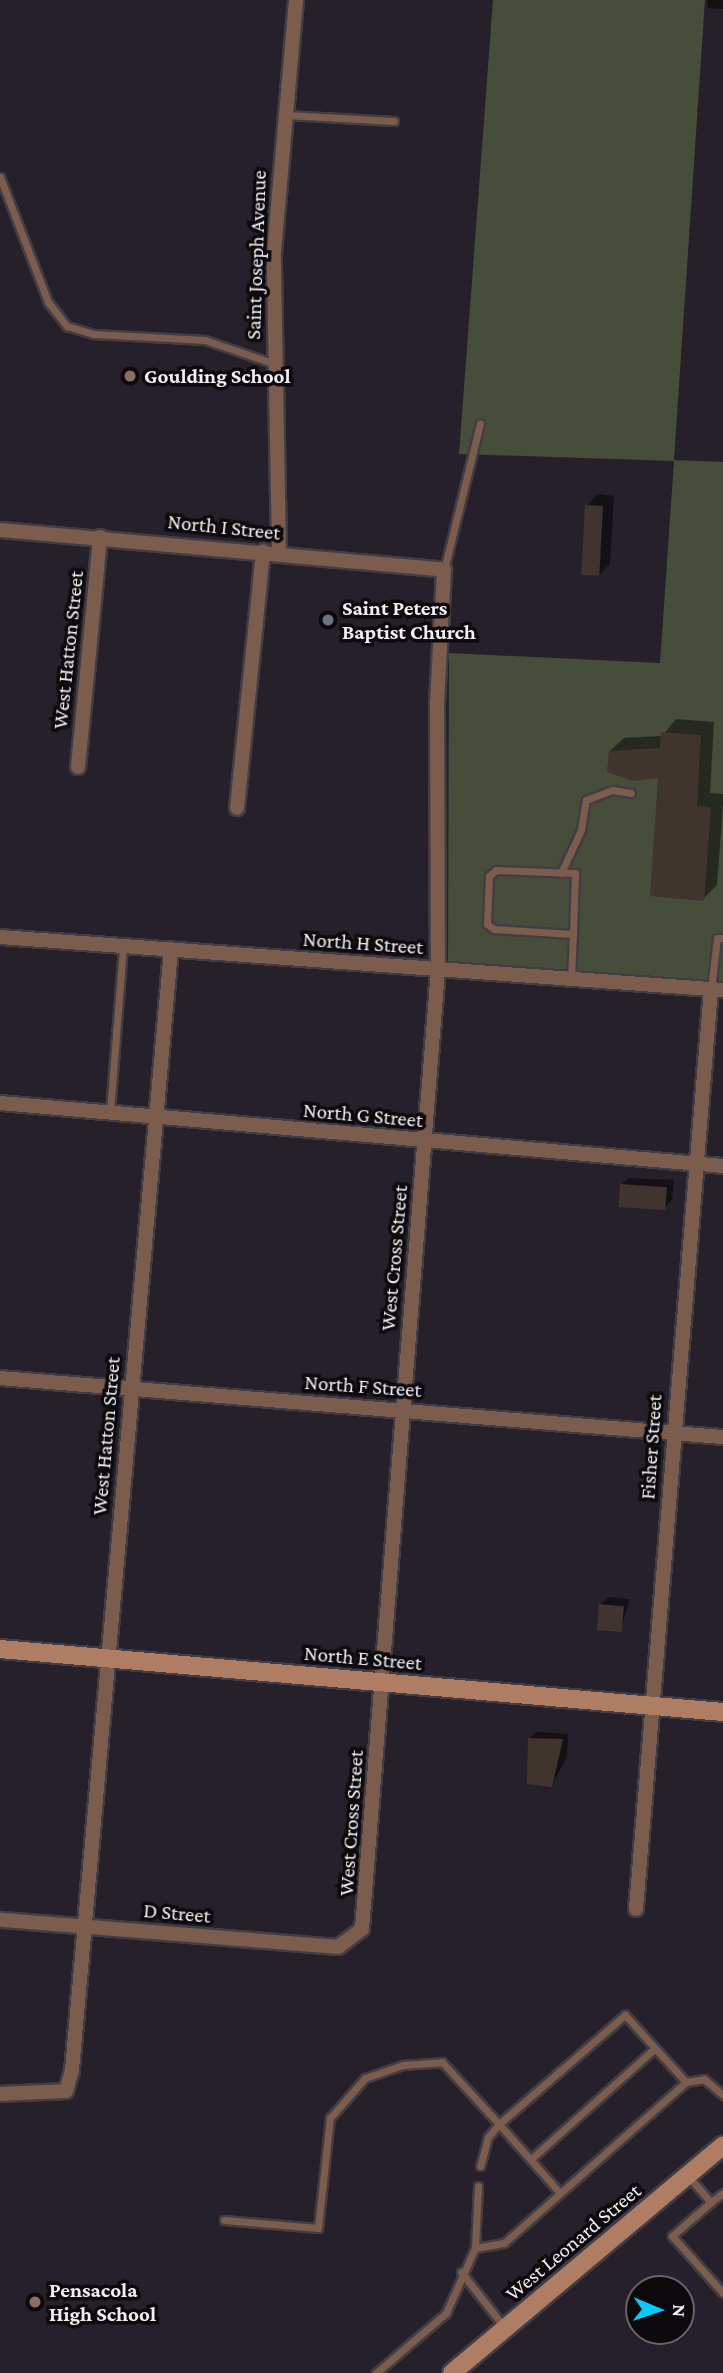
<!DOCTYPE html>
<html>
<head>
<meta charset="utf-8">
<style>
  body { margin:0 }
  #map { position:relative; width:723px; height:2373px; overflow:hidden; background:#252029; font-family:"Crimson Pro",serif }
  div>[style] { position:absolute }
  [style*='--x'] { left:calc(var(--x)*1px); top:calc(var(--y)*1px); width:calc(var(--w)*1px); rotate:calc(var(--a)*1deg) }
  .green>* { inset:0; background:#464d3b }
  .shadow>* { inset:0; background:#0007 }
  .building>* { inset:0; background:#40342f; transform-origin:0 0 }
  .roads { filter:drop-shadow(2px 0 #423d45) drop-shadow(-2px 0 #423d45) drop-shadow(0 2px #423d45) drop-shadow(0 -2px #423d45) }
  .lane>* { height:7px; margin:-3.5px; padding:0 3.5px; transform-origin:3.5px; border-radius:3.5px; background:#7c5c4d }
  .street>* { height:14px; margin:-7px; padding:0 7px; transform-origin:7px; border-radius:7px; background:#7c5c4d }
  .secondary>* { height:18px; margin:-9px; padding:0 9px; transform-origin:9px; border-radius:9px; background:#af7d64 }
  .dots>* { width:19px; height:19px; translate:-50% -50%; box-sizing:border-box; border:4px solid #0d0a0e; border-radius:50% }
  span { translate:-50% -50%; white-space:nowrap; text-align:center; line-height:1.15; -webkit-text-stroke:7px #0d0a0e; paint-order:stroke }
  .street-label { font-size:21px; color:#f1eef4 }
  .poi-label { font-size:21px; color:#f1eef4; font-weight:700 }
  .left { translate:0 -50%; text-align:left }
  .north { position:absolute; left:625px; top:2275px; width:70px; height:70px; box-sizing:border-box; background:#0d0a0e; border:2px solid #68656a; border-radius:50%; rotate:92deg; font-size:19px; font-weight:700; line-height:28px; text-align:center; color:#f1eef4 }
  .north::after { content:''; display:block; margin:auto; width:24px; height:32px; background:#06cbf9; clip-path:polygon(50% 0,100% 100%,50% 72%,0 100%) }
</style>
</head>
<body>
<div id="map">
  <div class="green">
    <div style="clip-path:polygon(493px 0,705px 0,674px 460px,723px 462px,723px 982px,448px 962px,449px 653px,660px 663px,674px 461px,459px 454px)"></div>
  </div>
  <div class="shadow">
    <div style="clip-path:polygon(707px 0,723px 0,723px 9px,708px 8px)"></div>
    <div style="clip-path:polygon(598px 494px,614px 496px,610px 564px,599px 575px,587px 506px)"></div>
    <div style="clip-path:polygon(676px 719px,714px 722px,710px 793px,723px 794px,723px 805px,717px 885px,703px 899px,660px 777px,610px 751px,624px 738px,662px 736px)"></div>
    <div style="clip-path:polygon(628px 1178px,674px 1180px,672px 1200px,665px 1207px,621px 1185px)"></div>
    <div style="clip-path:polygon(608px 1597px,630px 1599px,620px 1631px,601px 1604px)"></div>
    <div style="clip-path:polygon(536px 1732px,568px 1734px,567px 1757px,552px 1785px,530px 1738px)"></div>
  </div>
  <div class="building">
    <div style="left:585px;top:505px;width:18px;height:70px;rotate:3deg"></div>
    <div style="clip-path:polygon(661px 732px,701px 735px,697px 806px,711px 807px,704px 901px,650px 896px,658px 778px,633px 781px,607px 772px,609px 751px,660px 748px)"></div>
    <div style="left:620px;top:1184px;width:47px;height:23px;rotate:4deg"></div>
    <div style="left:599px;top:1604px;width:25px;height:26px;rotate:5deg"></div>
    <div style="clip-path:polygon(528px 1738px,563px 1739px,552px 1787px,527px 1784px)"></div>
  </div>
  <div class="roads">
    <div class="lane">
      <div style="--x:286;--y:115;--w:108;--a:3.2"></div>
      <div style="--x:0;--y:177;--w:134;--a:69"></div>
      <div style="--x:48;--y:302;--w:31;--a:52"></div>
      <div style="--x:67;--y:326;--w:28;--a:17"></div>
      <div style="--x:94;--y:334;--w:111;--a:3.1"></div>
      <div style="--x:205;--y:340;--w:74;--a:18.9"></div>
      <div style="--x:444;--y:570;--w:151;--a:-76.2"></div>
      <div style="--x:561;--y:873;--w:47;--a:-65.1"></div>
      <div style="--x:581;--y:830;--w:30;--a:-81"></div>
      <div style="--x:586;--y:800;--w:28;--a:-21"></div>
      <div style="--x:612;--y:790;--w:19;--a:9"></div>
      <div style="--x:571;--y:979;--w:45;--a:-87.5"></div>
      <div style="--x:573;--y:934;--w:61;--a:-88.1"></div>
      <div style="--x:575;--y:873;--w:79;--a:-177.8"></div>
      <div style="--x:496;--y:870;--w:9;--a:139"></div>
      <div style="--x:489;--y:876;--w:48;--a:92.4"></div>
      <div style="--x:487;--y:924;--w:9;--a:36"></div>
      <div style="--x:494;--y:929;--w:79;--a:3.6"></div>
      <div style="--x:711;--y:989;--w:51;--a:-83.3"></div>
      <div style="--x:717;--y:938;--w:6;--a:0"></div>
      <div style="--x:110;--y:1112;--w:167;--a:-85.5"></div>
      <div style="--x:531;--y:2159;--w:166;--a:-41.8"></div>
      <div style="--x:688;--y:2176;--w:35;--a:49"></div>
      <div style="--x:711;--y:2202;--w:52;--a:138.9"></div>
      <div style="--x:672;--y:2236;--w:76;--a:48.2"></div>
      <div style="--x:560;--y:2193;--w:92;--a:-131.5"></div>
      <div style="--x:499;--y:2124;--w:167;--a:-40.9"></div>
      <div style="--x:625;--y:2015;--w:91;--a:47.7"></div>
      <div style="--x:711;--y:2202;--w:15;--a:-37"></div>
      <div style="--x:224;--y:2220;--w:94;--a:4.9"></div>
      <div style="--x:318;--y:2228;--w:111;--a:-83.8"></div>
      <div style="--x:330;--y:2118;--w:53;--a:-48.8"></div>
      <div style="--x:365;--y:2078;--w:40;--a:-18.9"></div>
      <div style="--x:403;--y:2065;--w:39;--a:-4"></div>
      <div style="--x:442;--y:2062;--w:84;--a:47.4"></div>
      <div style="--x:499;--y:2124;--w:17;--a:130"></div>
      <div style="--x:488;--y:2137;--w:30;--a:105"></div>
      <div style="--x:475;--y:2248;--w:62;--a:-87.2"></div>
      <div style="--x:461;--y:2272;--w:71;--a:51.8"></div>
      <div style="--x:376;--y:2373;--w:92;--a:-40.6"></div>
      <div style="--x:446;--y:2313;--w:71;--a:-66"></div>
      <div style="--x:475;--y:2248;--w:29;--a:-10"></div>
      <div style="--x:504;--y:2243;--w:243;--a:-41.5"></div>
      <div style="--x:686;--y:2082;--w:18;--a:-9"></div>
      <div style="--x:704;--y:2079;--w:25;--a:40"></div>
    </div>
    <div class="street">
      <div style="--x:0;--y:530;--w:446;--a:5.1"></div>
      <div style="--x:444;--y:570;--w:134;--a:93"></div>
      <div style="--x:437;--y:704;--w:266;--a:89.8"></div>
      <div style="--x:438;--y:970;--w:962;--a:94.53"></div>
      <div style="--x:362;--y:1929;--w:30;--a:143"></div>
      <div style="--x:338;--y:1947;--w:339;--a:-175.4"></div>
      <div style="--x:279;--y:553;--w:301;--a:-91"></div>
      <div style="--x:274;--y:252;--w:253;--a:-85"></div>
      <div style="--x:78;--y:767;--w:231;--a:-84.5"></div>
      <div style="--x:237;--y:808;--w:258;--a:-84.2"></div>
      <div style="--x:0;--y:937;--w:725;--a:4.19"></div>
      <div style="--x:0;--y:1103;--w:726;--a:4.98"></div>
      <div style="--x:0;--y:1378;--w:725;--a:4.67"></div>
      <div style="--x:636;--y:1909;--w:923;--a:-85.34"></div>
      <div style="--x:0;--y:2094;--w:66;--a:-2.6"></div>
      <div style="--x:66;--y:2091;--w:22;--a:-74"></div>
      <div style="--x:72;--y:2070;--w:1125;--a:-84.95"></div>
    </div>
    <div class="secondary">
      <div style="--x:0;--y:1649;--w:726;--a:4.98"></div>
      <div style="--x:452;--y:2373;--w:354;--a:-40"></div>
    </div>
  </div>
  <div class="dots">
    <div style="left:130px;top:376px;background:#8d6e63"></div>
    <div style="left:328px;top:620px;background:#6b7280"></div>
    <div style="left:35px;top:2302px;background:#8d6e63"></div>
  </div>
  <div class="street-label">
    <span style="left:256px;top:255px;rotate:-88deg">Saint Joseph Avenue</span>
    <span style="left:224px;top:527px;rotate:6deg">North I Street</span>
    <span style="left:68px;top:650px;rotate:-84deg">West Hatton Street</span>
    <span style="left:363px;top:943px;rotate:4deg">North H Street</span>
    <span style="left:363px;top:1115px;rotate:5deg">North G Street</span>
    <span style="left:394px;top:1258px;rotate:-85deg">West Cross Street</span>
    <span style="left:363px;top:1386px;rotate:4deg">North F Street</span>
    <span style="left:106px;top:1436px;rotate:-85deg">West Hatton Street</span>
    <span style="left:651px;top:1447px;rotate:-86deg">Fisher Street</span>
    <span style="left:363px;top:1658px;rotate:5deg">North E Street</span>
    <span style="left:351px;top:1823px;rotate:-86deg">West Cross Street</span>
    <span style="left:177px;top:1913px;rotate:5deg">D Street</span>
    <span style="left:573px;top:2242px;rotate:-40deg">West Leonard Street</span>
  </div>
  <div class="poi-label">
    <span class="left" style="left:144px;top:376px">Goulding School</span>
    <span class="left" style="left:342px;top:620px">Saint Peters<br>Baptist Church</span>
    <span class="left" style="left:49px;top:2302px">Pensacola<br>High School</span>
  </div>
  <div class="north">N</div>
</div>
</body>
</html>
